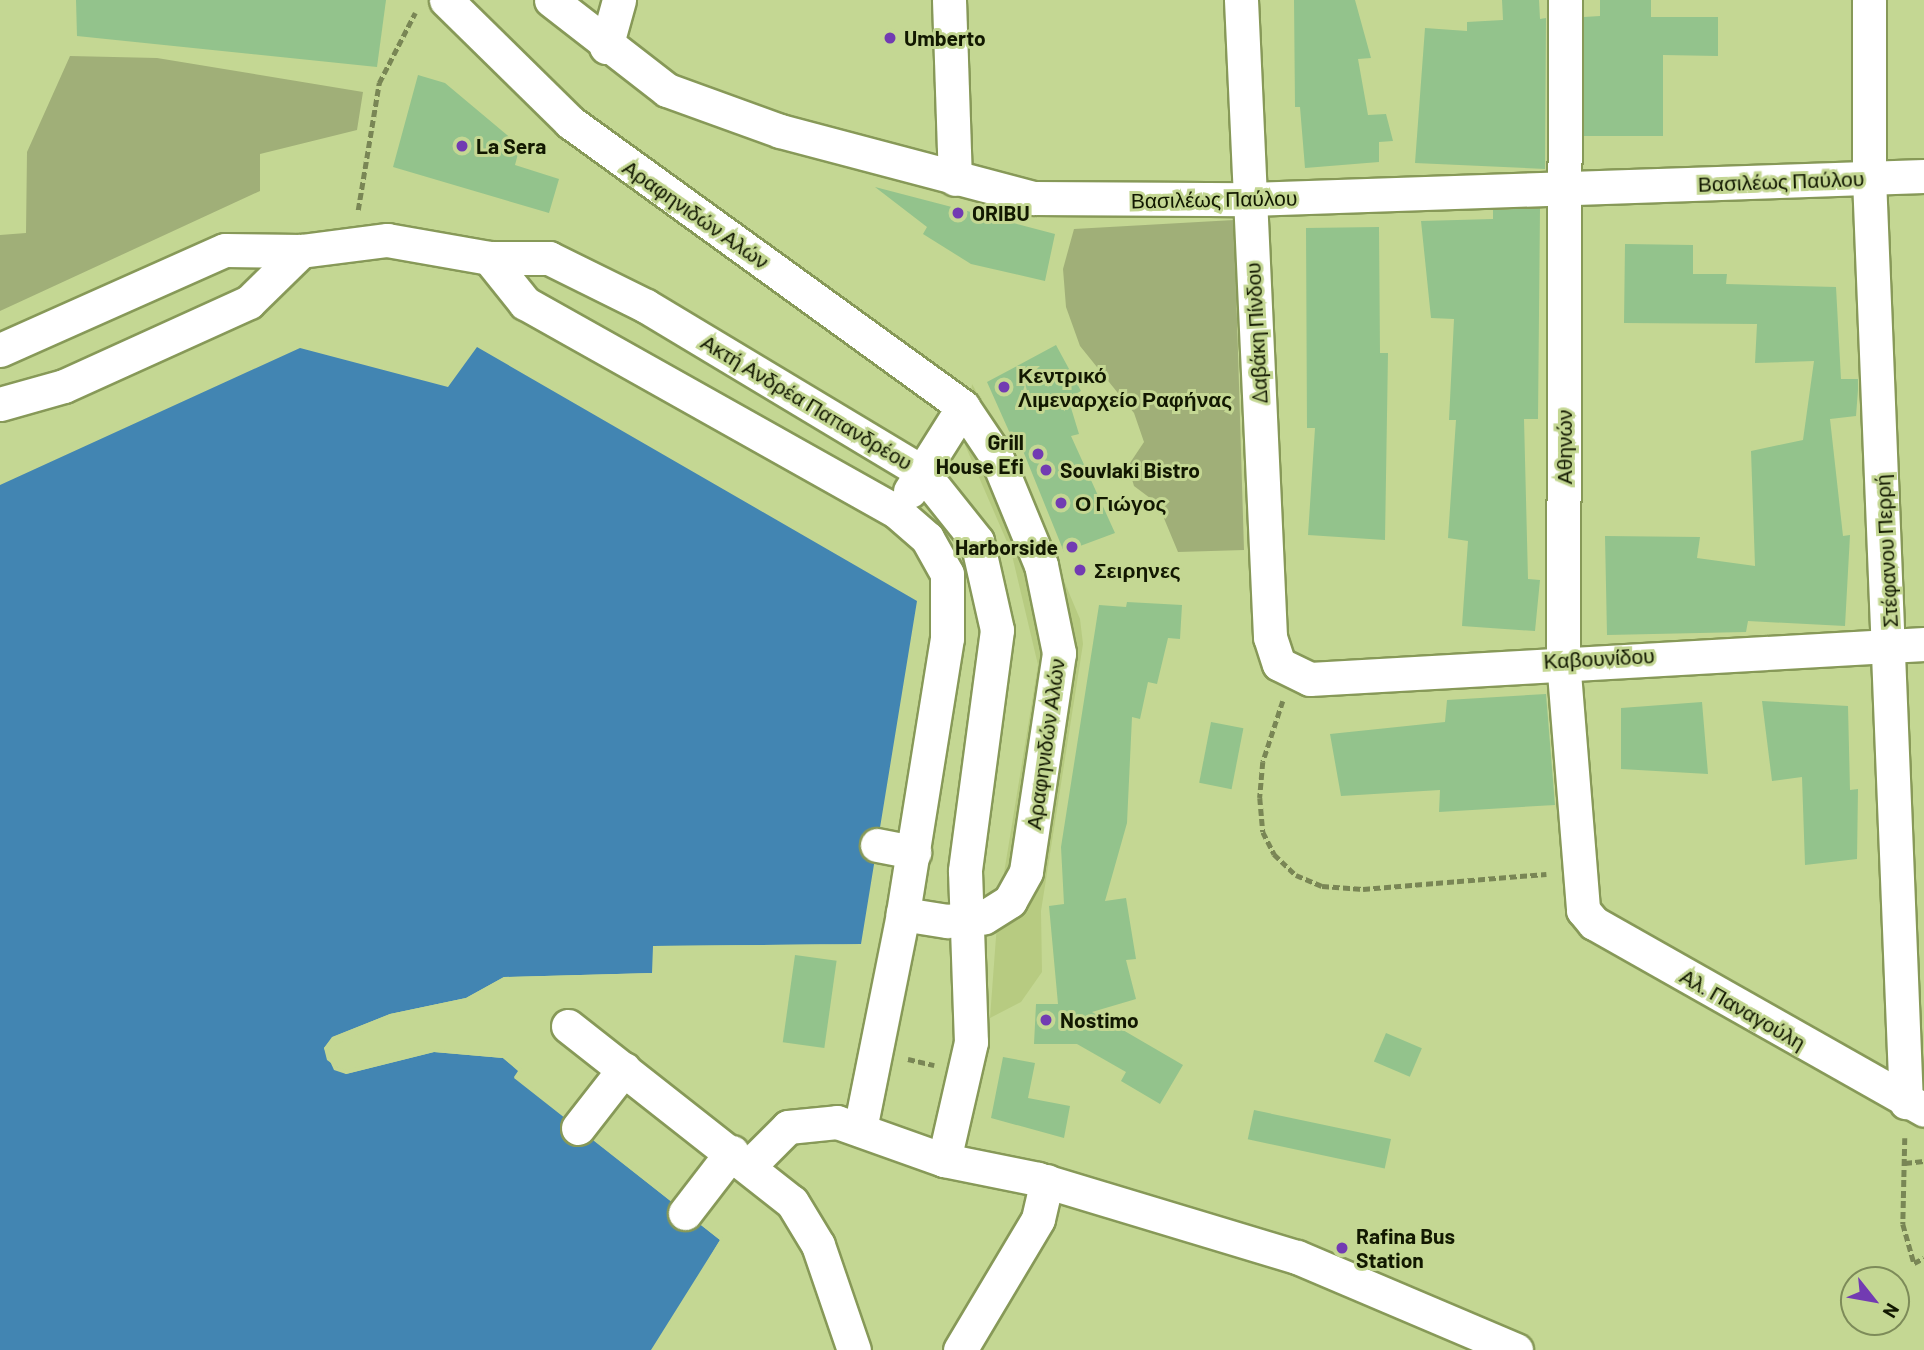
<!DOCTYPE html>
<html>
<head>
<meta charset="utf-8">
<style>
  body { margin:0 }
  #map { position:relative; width:1924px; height:1350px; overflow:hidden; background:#c4d793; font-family:Barlow,sans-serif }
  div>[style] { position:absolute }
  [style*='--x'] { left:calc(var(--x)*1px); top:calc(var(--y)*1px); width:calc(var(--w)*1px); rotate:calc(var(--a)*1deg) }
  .built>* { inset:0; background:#b7cb81 }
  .green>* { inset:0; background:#a0af78 }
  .water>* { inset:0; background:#4285b2 }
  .pier>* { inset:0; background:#c4d793 }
  .building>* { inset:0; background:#93c38c; transform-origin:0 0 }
  .path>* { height:4.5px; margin-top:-2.25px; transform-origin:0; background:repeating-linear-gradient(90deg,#798655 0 7px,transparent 0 10.5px) }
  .roads { filter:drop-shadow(2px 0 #879958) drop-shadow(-2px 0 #879958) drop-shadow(0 2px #879958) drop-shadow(0 -2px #879958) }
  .minor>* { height:33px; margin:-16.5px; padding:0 16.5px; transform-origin:16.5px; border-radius:16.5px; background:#fff }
  .dots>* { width:19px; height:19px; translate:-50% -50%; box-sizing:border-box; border:4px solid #c4d793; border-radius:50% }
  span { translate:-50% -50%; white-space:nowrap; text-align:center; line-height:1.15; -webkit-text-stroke:6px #c4d793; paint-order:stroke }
  .poi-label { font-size:21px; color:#121801; font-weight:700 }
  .left { translate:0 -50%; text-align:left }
  .right { translate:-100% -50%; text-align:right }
  .street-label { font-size:21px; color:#121801 }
  .north { position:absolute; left:1840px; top:1266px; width:70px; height:70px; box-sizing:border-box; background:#c4d793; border:2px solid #7d8b59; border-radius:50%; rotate:121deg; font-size:19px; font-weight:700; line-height:28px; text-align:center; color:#121801 }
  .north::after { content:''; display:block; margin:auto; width:24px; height:32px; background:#723bb2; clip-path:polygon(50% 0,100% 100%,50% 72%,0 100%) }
</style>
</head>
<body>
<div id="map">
  <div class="built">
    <div style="clip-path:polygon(972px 384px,1008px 448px,1080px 619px,1083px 644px,1041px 911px,1042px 972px,1021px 1002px,990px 1018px,998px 910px,1038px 665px,1011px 551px,965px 445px)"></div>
  </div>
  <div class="green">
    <div style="clip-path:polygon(70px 56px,157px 58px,363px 92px,357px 130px,260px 154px,260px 191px,0 311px,0 235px,26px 233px,27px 152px)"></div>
    <div style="clip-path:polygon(1234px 220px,1244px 550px,1178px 552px,1158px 504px,1134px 486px,1128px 466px,1144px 442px,1134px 413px,1080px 346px,1066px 307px,1063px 269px,1074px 229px)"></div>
  </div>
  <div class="water">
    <div style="clip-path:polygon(477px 347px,917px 601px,861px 944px,653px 946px,653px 973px,504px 977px,466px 998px,390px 1014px,333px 1037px,324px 1048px,327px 1060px,346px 1074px,434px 1052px,503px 1058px,519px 1071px,514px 1078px,720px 1240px,651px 1350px,0 1350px,0 485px,300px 348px,448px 387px)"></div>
  </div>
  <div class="pier">
    <div style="clip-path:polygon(861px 944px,656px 949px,654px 976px,504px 980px,467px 1001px,391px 1017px,328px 1049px,337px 1067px,346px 1070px,434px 1049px,504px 1055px,522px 1069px,519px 1077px,723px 1238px,655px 1350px,720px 1240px,514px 1077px,518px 1071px,503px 1058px,434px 1052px,346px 1074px,334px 1070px,324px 1048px,332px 1037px,390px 1014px,466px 998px,504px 977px,652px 973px,653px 946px)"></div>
  </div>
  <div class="building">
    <div style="clip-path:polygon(76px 0,386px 0,377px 67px,77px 36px)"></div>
    <div style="clip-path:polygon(1294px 0,1355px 0,1371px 58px,1358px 59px,1368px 115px,1386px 114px,1393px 141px,1379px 142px,1379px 162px,1305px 168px,1300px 107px,1295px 107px)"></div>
    <div style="clip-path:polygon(1502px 0,1539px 0,1540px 19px,1546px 18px,1545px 169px,1415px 163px,1425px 28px,1467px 31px,1467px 22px,1503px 20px)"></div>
    <div style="clip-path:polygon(1600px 0,1651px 0,1651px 17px,1718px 17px,1718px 56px,1663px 55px,1663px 136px,1584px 136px,1584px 17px,1600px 16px)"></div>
    <div style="clip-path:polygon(418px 75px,445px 83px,520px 146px,515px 165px,559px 179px,549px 213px,393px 167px)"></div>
    <div style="clip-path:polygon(875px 187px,1055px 234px,1045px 281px,971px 264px,923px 234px,927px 227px)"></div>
    <div style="clip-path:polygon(1540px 208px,1538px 419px,1524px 419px,1528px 579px,1540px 580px,1535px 631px,1462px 626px,1468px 541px,1448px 538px,1456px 420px,1449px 420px,1454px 319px,1431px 318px,1421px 221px,1493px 219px,1493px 210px)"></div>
    <div style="clip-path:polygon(1379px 227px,1380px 353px,1388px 353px,1385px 540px,1308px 535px,1315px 428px,1307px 428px,1306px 228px)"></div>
    <div style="clip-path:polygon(1625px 244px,1693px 245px,1693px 274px,1727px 274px,1726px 284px,1836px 287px,1841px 379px,1858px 379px,1858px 390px,1856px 416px,1830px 419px,1843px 536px,1850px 535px,1845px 626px,1748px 621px,1746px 632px,1607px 635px,1605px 536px,1700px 537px,1697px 558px,1755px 566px,1751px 451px,1803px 440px,1814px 361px,1755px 363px,1757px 324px,1624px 323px)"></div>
    <div style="clip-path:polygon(1056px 345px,1081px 391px,1068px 398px,1079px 434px,1071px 436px,1115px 533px,1064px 552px,1017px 436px,1012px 438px,987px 382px)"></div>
    <div style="clip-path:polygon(1127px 602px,1182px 605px,1180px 639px,1168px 638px,1157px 684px,1148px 682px,1140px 719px,1132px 717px,1127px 823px,1105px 901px,1126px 898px,1136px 959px,1126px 960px,1136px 999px,1092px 1012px,1183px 1065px,1160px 1104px,1121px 1081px,1126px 1072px,1077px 1044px,1034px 1044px,1036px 1004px,1058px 1004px,1049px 906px,1064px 904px,1061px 847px,1099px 605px,1126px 607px)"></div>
    <div style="clip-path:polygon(1546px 694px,1555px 805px,1439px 812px,1440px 790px,1341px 796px,1330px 734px,1445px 722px,1447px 700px)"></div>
    <div style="clip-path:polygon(1762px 701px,1848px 706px,1850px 790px,1858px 789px,1857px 859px,1805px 865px,1802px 777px,1772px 781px)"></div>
    <div style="clip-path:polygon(1702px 702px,1708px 774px,1621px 769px,1621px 708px)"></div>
    <div style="left:1211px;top:722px;width:33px;height:62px;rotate:11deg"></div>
    <div style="left:795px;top:955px;width:42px;height:88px;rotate:8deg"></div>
    <div style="left:1386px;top:1033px;width:39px;height:31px;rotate:23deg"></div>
    <div style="clip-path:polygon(1003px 1057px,1035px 1063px,1028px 1098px,1070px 1106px,1064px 1138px,991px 1118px)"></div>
    <div style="left:1254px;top:1110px;width:140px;height:30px;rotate:12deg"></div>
  </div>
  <div class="path">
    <div style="--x:358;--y:210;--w:129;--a:-80.6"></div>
    <div style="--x:379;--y:83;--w:79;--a:-62.8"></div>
    <div style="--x:1283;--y:701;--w:64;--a:108.2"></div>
    <div style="--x:1263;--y:762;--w:36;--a:95"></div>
    <div style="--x:1260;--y:798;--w:34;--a:85"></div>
    <div style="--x:1263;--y:832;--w:25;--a:63"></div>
    <div style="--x:1274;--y:854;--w:30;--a:44"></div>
    <div style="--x:1296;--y:875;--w:28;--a:23"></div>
    <div style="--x:1322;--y:886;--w:41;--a:4.2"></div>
    <div style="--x:1363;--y:889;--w:184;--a:-4.7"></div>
    <div style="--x:908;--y:1059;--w:27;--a:13"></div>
    <div style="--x:1905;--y:1138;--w:86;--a:91.3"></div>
    <div style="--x:1903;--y:1224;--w:41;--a:74.2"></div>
    <div style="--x:1914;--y:1263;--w:11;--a:-27"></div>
    <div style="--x:1905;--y:1163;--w:19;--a:-6"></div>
  </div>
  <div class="roads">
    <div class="minor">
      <div style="--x:446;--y:0;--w:174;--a:44.5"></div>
      <div style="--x:570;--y:122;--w:485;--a:35.9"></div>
      <div style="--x:963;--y:407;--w:59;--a:56"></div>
      <div style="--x:996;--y:456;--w:118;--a:67.6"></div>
      <div style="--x:1041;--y:565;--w:90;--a:78.4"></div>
      <div style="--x:1059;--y:653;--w:221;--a:98.6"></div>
      <div style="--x:1026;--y:872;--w:33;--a:119"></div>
      <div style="--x:1010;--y:901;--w:31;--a:148"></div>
      <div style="--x:984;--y:917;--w:37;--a:174"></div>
      <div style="--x:947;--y:921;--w:45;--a:-171"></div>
      <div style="--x:551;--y:0;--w:147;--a:37.8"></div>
      <div style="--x:667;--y:90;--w:120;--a:19.9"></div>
      <div style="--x:780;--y:131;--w:262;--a:14.8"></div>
      <div style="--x:1033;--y:198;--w:217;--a:0.3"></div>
      <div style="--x:1250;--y:199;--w:674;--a:-1.95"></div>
      <div style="--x:949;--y:0;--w:179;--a:88.1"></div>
      <div style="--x:1241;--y:0;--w:638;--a:87.39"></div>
      <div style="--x:1270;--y:637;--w:28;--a:72"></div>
      <div style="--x:1279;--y:664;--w:34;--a:26"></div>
      <div style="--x:1310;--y:679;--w:615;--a:-3.26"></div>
      <div style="--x:1565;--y:0;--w:660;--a:90.17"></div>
      <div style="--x:1563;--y:660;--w:251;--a:85.4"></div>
      <div style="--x:1583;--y:910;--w:17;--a:50"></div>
      <div style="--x:1594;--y:923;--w:379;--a:29.5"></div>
      <div style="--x:1869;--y:0;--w:178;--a:90"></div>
      <div style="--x:1869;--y:178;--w:925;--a:87.71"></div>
      <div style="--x:606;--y:47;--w:49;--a:-74.5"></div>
      <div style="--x:489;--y:258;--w:58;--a:51.3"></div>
      <div style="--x:525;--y:303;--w:427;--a:29.3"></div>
      <div style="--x:897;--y:512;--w:40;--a:41"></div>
      <div style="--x:927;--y:538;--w:41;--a:60.9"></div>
      <div style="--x:947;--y:574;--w:64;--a:90"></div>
      <div style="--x:947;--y:638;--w:279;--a:99.1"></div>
      <div style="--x:903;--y:914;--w:219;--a:101.3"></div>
      <div style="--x:0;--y:350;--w:246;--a:-24"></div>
      <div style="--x:225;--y:250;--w:76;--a:0.8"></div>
      <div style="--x:301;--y:251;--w:87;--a:-7.3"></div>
      <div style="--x:387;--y:240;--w:104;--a:10"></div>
      <div style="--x:489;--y:258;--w:60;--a:0"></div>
      <div style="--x:549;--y:258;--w:108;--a:26.3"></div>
      <div style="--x:646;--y:306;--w:322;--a:31"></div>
      <div style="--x:922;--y:472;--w:88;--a:51.4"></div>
      <div style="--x:977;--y:541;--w:91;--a:77.3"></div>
      <div style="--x:997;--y:630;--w:243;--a:97.6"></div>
      <div style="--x:965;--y:871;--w:171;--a:88"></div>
      <div style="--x:971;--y:1042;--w:121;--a:102.9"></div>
      <div style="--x:0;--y:404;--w:66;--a:-15.7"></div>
      <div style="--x:64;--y:386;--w:203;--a:-24.4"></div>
      <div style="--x:249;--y:302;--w:73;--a:-44.4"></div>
      <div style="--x:910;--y:491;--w:99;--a:-57.8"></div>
      <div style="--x:877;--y:845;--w:38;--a:11"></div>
      <div style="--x:568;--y:1026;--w:285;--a:38.2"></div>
      <div style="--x:792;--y:1202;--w:50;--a:58.8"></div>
      <div style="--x:818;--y:1245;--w:111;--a:71.1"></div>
      <div style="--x:578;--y:1128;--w:75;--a:-52.1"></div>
      <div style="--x:749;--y:1166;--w:55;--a:-45"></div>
      <div style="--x:788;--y:1127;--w:49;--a:-5.8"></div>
      <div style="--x:837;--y:1122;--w:114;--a:19.6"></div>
      <div style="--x:944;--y:1160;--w:96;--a:11.4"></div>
      <div style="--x:1038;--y:1179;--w:270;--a:16.8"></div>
      <div style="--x:1297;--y:1257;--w:238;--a:23"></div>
      <div style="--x:685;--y:1213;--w:77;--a:-52.4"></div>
      <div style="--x:960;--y:1350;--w:152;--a:-59.2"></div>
      <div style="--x:1038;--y:1219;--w:39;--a:-77"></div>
    </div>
  </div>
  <div class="dots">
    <div style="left:890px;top:38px;background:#723bb2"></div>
    <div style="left:462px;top:146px;background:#723bb2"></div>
    <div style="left:958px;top:213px;background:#723bb2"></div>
    <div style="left:1004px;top:387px;background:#723bb2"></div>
    <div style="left:1038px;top:454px;background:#723bb2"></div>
    <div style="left:1046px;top:470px;background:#723bb2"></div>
    <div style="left:1061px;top:503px;background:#723bb2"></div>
    <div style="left:1072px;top:547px;background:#723bb2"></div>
    <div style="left:1080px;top:570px;background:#723bb2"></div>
    <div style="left:1046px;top:1020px;background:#723bb2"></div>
    <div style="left:1342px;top:1248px;background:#723bb2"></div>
  </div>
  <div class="poi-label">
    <span class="left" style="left:904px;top:38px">Umberto</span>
    <span class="left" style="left:476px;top:146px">La Sera</span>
    <span class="left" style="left:972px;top:213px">ORIBU</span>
    <span class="left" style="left:1018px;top:387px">Κεντρικό<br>Λιμεναρχείο Ραφήνας</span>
    <span class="right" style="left:1024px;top:454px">Grill<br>House Efi</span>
    <span class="left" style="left:1060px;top:470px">Souvlaki Bistro</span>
    <span class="left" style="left:1075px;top:503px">Ο Γιώγος</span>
    <span class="right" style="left:1058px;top:547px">Harborside</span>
    <span class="left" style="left:1094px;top:570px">Σειρηνες</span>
    <span class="left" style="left:1060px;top:1020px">Nostimo</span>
    <span class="left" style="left:1356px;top:1248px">Rafina Bus<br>Station</span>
  </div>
  <div class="street-label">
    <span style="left:1781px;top:181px;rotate:-2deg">Βασιλέως Παύλου</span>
    <span style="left:1214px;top:199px;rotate:-1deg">Βασιλέως Παύλου</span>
    <span style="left:696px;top:214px;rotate:35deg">Αραφηνιδών Αλών</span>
    <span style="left:1256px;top:333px;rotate:-93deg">Δαβάκη Πίνδου</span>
    <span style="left:807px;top:402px;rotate:31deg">Ακτή Ανδρέα Παπανδρέου</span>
    <span style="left:1564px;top:447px;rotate:-90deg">Αθηνών</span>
    <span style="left:1886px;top:551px;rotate:-93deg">Στέφανου Περρή</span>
    <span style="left:1599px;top:658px;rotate:-3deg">Καβουνίδου</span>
    <span style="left:1045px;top:744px;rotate:-82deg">Αραφηνιδών Αλών</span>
    <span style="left:1743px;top:1009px;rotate:30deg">Αλ. Παναγούλη</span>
  </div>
  <div class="north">N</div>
</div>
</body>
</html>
